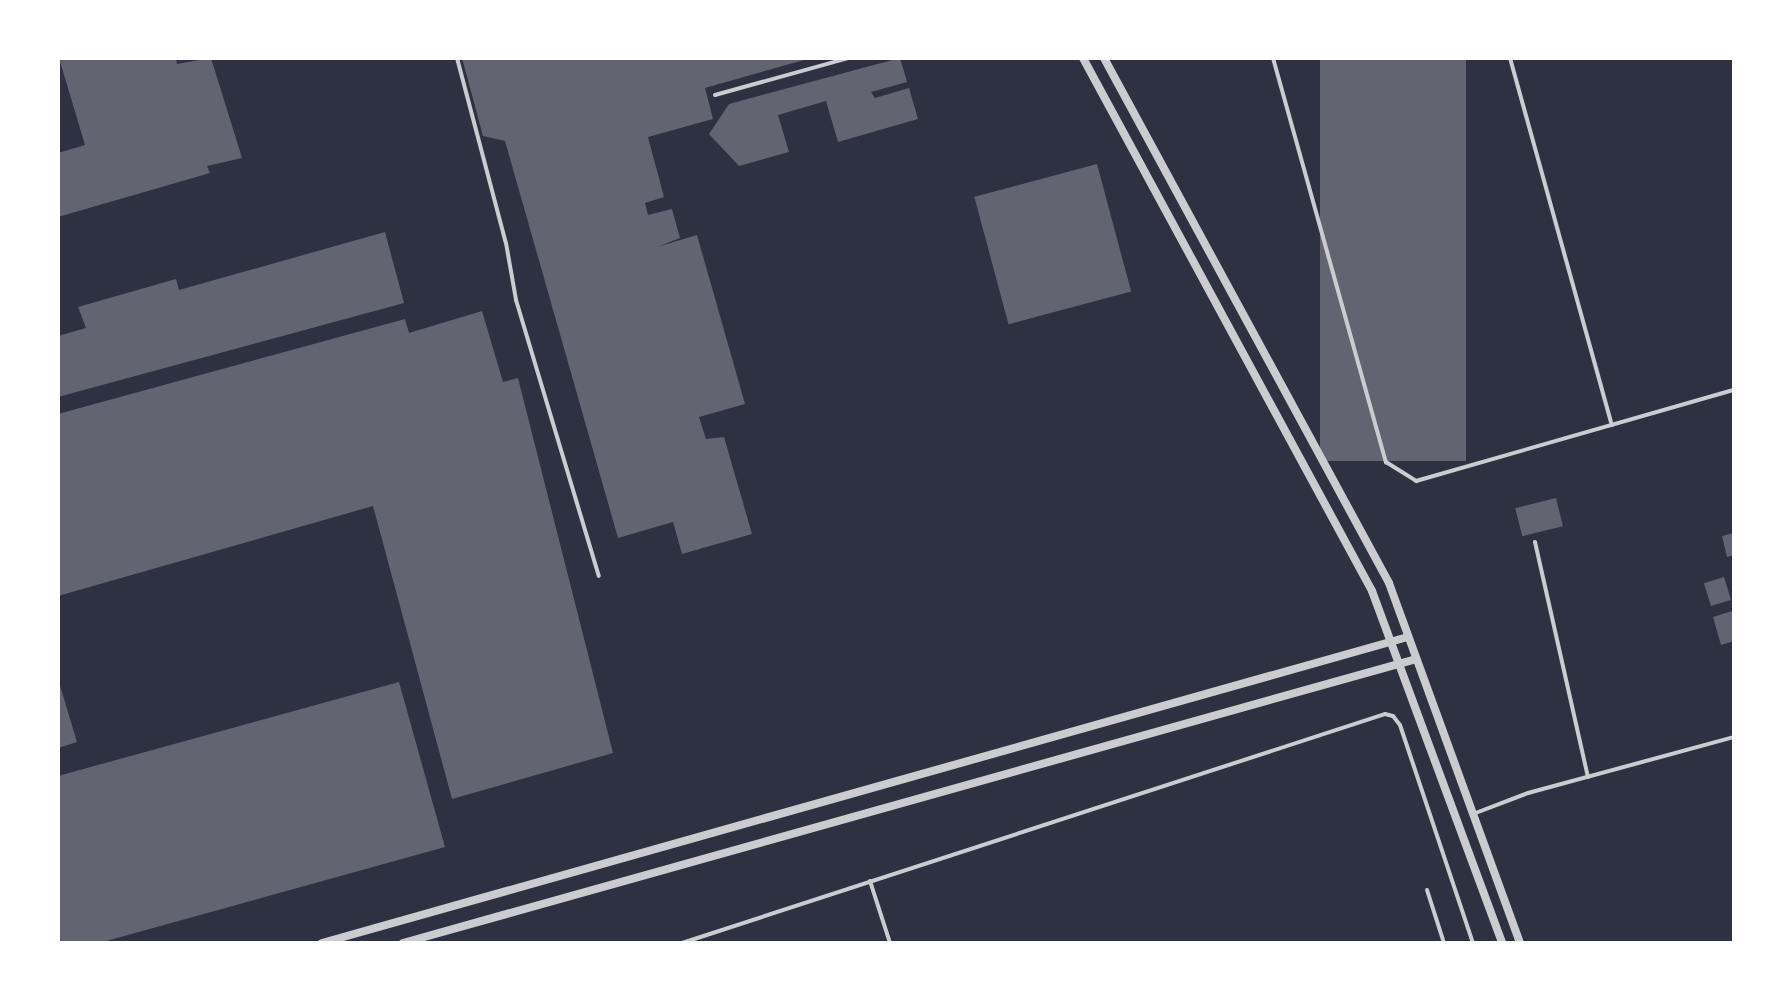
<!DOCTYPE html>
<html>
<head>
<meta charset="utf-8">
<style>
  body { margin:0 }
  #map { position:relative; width:1792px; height:1001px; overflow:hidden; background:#2d3142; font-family:Raleway,sans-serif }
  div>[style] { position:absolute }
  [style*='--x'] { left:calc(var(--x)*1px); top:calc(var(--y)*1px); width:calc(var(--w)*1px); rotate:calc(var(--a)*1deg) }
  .building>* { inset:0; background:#626471; transform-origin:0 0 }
  .service>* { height:4px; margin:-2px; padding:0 2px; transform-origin:2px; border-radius:2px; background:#caccd0 }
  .minor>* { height:8px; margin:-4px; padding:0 4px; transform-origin:4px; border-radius:4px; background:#caccd0 }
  span { translate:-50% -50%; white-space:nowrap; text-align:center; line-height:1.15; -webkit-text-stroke:6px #fff; paint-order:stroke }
  .frame { position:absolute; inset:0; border:60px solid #fff; pointer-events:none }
</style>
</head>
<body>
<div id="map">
  <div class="building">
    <div style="clip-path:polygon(59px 58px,176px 58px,177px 64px,211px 58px,242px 158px,207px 166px,210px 173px,58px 217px,58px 153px,85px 145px)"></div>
    <div style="clip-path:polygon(462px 58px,811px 58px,705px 88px,713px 119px,648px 137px,664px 197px,645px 203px,648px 215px,672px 209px,680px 238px,657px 247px,697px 235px,745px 404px,699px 417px,706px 439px,724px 437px,752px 534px,682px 554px,673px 522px,618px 538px,505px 141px,483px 136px)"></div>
    <div style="clip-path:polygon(900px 58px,907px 82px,871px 92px,875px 98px,909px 88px,918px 119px,838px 142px,826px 101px,778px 115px,789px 152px,739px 166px,709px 134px,729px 104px)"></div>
    <div style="left:1320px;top:58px;width:146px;height:403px"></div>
    <div style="left:1097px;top:164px;width:132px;height:127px;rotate:75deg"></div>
    <div style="clip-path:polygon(385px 232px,404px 303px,58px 397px,58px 336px,86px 328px,78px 307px,176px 279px,179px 290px)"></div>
    <div style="clip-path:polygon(482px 311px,503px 382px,518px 378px,613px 753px,452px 799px,373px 506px,58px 596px,58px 414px,405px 319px,409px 333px)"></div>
    <div style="left:1556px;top:498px;width:29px;height:42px;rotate:76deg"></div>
    <div style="clip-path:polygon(1734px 533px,1734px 555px,1727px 557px,1722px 536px)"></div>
    <div style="left:1724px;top:577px;width:24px;height:21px;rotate:73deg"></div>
    <div style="clip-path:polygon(1732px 611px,1734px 641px,1721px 645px,1713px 617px)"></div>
    <div style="clip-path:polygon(58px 679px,77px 742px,58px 748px)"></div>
    <div style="clip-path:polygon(399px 682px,445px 847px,99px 943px,58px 943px,58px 776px)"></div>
  </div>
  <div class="service">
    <div style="--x:457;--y:58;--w:191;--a:75.2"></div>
    <div style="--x:506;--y:243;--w:58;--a:80"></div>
    <div style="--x:516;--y:300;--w:288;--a:73.3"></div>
    <div style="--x:1273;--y:58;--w:420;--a:74.4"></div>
    <div style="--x:1386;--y:462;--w:36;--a:32"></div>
    <div style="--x:1416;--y:481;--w:331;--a:-16"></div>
    <div style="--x:1510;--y:58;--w:381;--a:74.5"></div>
    <div style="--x:715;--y:95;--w:138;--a:-15.5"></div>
    <div style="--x:1535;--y:542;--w:241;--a:77.3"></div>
    <div style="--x:1473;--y:814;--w:59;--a:-20.9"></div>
    <div style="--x:1528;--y:793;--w:213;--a:-15.2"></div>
    <div style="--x:870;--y:881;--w:65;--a:72.1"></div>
    <div style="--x:1427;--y:890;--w:56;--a:72.2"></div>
    <div style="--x:682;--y:943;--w:739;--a:-18.04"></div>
    <div style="--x:1385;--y:714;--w:8;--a:14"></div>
    <div style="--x:1393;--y:716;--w:11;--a:52"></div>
    <div style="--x:1400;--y:725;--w:230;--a:71.5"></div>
  </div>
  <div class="minor">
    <div style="--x:1083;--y:58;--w:606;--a:61.53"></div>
    <div style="--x:1372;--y:591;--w:375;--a:69.7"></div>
    <div style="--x:1104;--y:58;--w:597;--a:61.5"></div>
    <div style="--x:1389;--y:583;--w:383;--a:70"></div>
    <div style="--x:322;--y:943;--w:1128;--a:-15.74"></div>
    <div style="--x:403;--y:943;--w:1052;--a:-15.66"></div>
  </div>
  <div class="frame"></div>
</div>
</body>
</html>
